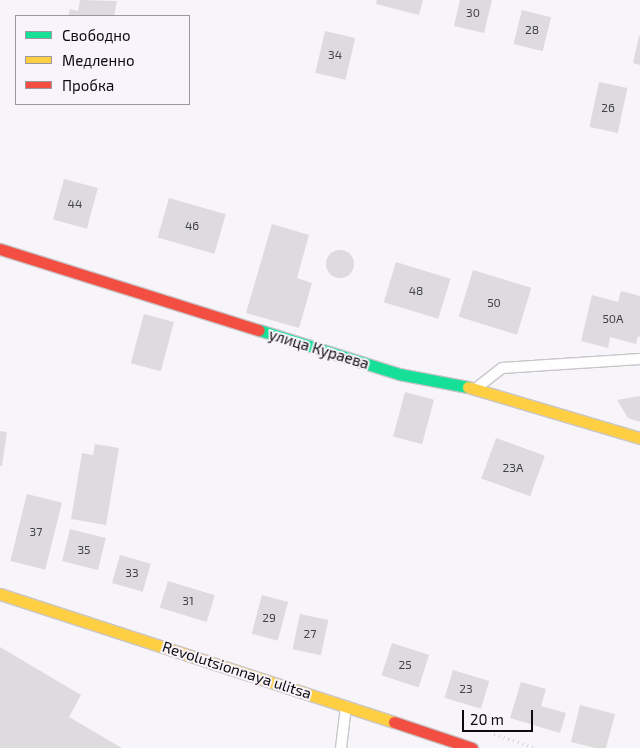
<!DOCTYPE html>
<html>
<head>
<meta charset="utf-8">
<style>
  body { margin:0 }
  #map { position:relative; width:640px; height:748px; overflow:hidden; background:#f8f5fa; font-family:"Exo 2",sans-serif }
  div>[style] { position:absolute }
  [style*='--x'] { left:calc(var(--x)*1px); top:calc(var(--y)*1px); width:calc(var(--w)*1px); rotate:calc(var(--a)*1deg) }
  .building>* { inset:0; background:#dddbde; transform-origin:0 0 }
  .round { border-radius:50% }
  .path>* { height:3px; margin-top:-1.5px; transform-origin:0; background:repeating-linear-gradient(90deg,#d2d0d2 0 1px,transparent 0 5px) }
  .roads { filter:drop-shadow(1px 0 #c9c6ca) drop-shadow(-1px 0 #c9c6ca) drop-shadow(0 1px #c9c6ca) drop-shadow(0 -1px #c9c6ca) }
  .lane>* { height:10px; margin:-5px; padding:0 5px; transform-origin:5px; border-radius:5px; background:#fefefe }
  .fast>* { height:11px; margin:-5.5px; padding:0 5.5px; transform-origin:5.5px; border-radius:5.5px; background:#16e098 }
  .slow>* { height:11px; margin:-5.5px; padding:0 5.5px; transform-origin:5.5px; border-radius:5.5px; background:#ffcf43 }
  .jam>* { height:11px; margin:-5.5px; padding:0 5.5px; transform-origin:5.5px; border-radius:5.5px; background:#f24e42 }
  span { translate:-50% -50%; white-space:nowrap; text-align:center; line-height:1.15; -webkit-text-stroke:4px #f9f4fb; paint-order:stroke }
  .number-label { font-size:12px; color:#434244 }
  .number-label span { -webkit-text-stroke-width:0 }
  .street-label { font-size:15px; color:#0d0c0e }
  .legend { position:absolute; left:15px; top:15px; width:175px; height:90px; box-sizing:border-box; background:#f9f4fb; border:1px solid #9b979c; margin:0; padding:6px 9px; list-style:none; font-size:15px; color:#0d0c0e }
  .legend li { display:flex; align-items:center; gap:10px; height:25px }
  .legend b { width:25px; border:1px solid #9b979c }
  .scale { position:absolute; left:462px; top:710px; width:71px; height:22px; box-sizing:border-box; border:2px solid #0d0c0e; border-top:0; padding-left:6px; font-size:15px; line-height:18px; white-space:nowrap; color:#0d0c0e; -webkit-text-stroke:4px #f9f4fb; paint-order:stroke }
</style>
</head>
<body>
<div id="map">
  <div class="building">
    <div style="clip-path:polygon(80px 0,117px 1px,114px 16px,68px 16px,70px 9px,78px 11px)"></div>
    <div style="clip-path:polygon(377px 0,423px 0,419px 15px,376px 4px)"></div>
    <div style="clip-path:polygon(460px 0,492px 0,484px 33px,454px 26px)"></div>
    <div style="left:522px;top:10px;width:30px;height:35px;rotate:14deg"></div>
    <div style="left:325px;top:31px;width:31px;height:43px;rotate:13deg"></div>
    <div style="clip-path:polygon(639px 36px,640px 36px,640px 65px,633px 63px)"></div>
    <div style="left:599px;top:82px;width:29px;height:46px;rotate:12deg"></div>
    <div style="left:64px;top:179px;width:35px;height:42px;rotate:15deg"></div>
    <div style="left:169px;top:198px;width:59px;height:41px;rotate:16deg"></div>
    <div style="clip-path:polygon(272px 224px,309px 235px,297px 278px,312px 283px,299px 328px,246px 313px)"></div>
    <div class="round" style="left:326px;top:250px;width:28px;height:28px"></div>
    <div style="left:396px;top:262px;width:57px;height:42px;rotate:17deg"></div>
    <div style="left:473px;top:270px;width:61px;height:49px;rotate:17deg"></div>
    <div style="clip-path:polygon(621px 291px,640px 296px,640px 337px,638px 336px,636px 344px,610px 337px,608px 348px,581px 341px,592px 295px,618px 302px)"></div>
    <div style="left:144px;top:314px;width:31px;height:51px;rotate:15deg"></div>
    <div style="left:405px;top:392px;width:30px;height:46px;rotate:15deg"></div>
    <div style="clip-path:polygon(640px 396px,640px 422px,628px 418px,617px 400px)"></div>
    <div style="clip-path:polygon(0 431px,7px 432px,2px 466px,0 466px)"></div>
    <div style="left:496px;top:438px;width:52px;height:43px;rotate:20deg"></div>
    <div style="clip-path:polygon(95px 444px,119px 448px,106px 525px,71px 519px,82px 453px,93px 455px)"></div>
    <div style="left:27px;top:494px;width:36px;height:69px;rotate:14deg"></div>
    <div style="left:70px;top:529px;width:37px;height:33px;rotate:14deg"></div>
    <div style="left:120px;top:555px;width:32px;height:29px;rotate:16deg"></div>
    <div style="left:168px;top:581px;width:49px;height:28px;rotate:17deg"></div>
    <div style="left:262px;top:595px;width:27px;height:40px;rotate:15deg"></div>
    <div style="left:300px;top:614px;width:29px;height:36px;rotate:12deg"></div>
    <div style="left:392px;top:643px;width:39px;height:34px;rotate:18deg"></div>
    <div style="clip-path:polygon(0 647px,81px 695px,69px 717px,122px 748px,0 748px)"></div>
    <div style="left:453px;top:670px;width:38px;height:29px;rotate:17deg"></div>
    <div style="clip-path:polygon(521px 682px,546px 689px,541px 706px,566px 713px,560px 733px,510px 718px)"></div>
    <div style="clip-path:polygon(580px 705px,615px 714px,606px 748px,595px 748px,571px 742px)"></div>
  </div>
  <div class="path">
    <div style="--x:494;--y:734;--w:44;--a:18.4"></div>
  </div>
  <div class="roads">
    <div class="lane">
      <div style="--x:479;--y:386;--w:29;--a:-38"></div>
      <div style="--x:502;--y:368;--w:138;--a:-3.7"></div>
      <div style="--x:341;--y:748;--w:42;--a:-83.2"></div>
    </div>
    <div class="fast">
      <div style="--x:259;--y:330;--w:147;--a:17.4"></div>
      <div style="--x:399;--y:374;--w:70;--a:10.7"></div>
    </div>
    <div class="slow">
      <div style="--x:468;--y:387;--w:179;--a:16.5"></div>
      <div style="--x:0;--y:594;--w:414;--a:18"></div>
    </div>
    <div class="jam">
      <div style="--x:0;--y:249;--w:271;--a:17.4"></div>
      <div style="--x:394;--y:722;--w:82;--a:18.4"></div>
    </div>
  </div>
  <div class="number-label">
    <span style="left:473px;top:13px">30</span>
    <span style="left:532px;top:30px">28</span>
    <span style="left:335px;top:55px">34</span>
    <span style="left:608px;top:108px">26</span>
    <span style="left:75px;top:204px">44</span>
    <span style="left:192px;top:226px">46</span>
    <span style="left:416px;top:291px">48</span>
    <span style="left:494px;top:303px">50</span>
    <span style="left:613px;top:319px">50А</span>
    <span style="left:513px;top:468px">23А</span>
    <span style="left:36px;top:532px">37</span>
    <span style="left:84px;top:550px">35</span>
    <span style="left:132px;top:573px">33</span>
    <span style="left:188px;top:601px">31</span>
    <span style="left:269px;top:618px">29</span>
    <span style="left:310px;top:634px">27</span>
    <span style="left:405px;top:665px">25</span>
    <span style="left:466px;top:689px">23</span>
  </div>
  <div class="street-label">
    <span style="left:319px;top:349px;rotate:17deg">улица Кураева</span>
    <span style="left:237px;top:670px;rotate:18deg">Revolutsionnaya ulitsa</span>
  </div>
  <ul class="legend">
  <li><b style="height:6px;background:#16e098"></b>Свободно</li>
  <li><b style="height:6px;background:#ffcf43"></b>Медленно</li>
  <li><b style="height:6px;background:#f24e42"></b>Пробка</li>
  </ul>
  <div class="scale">20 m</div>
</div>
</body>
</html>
